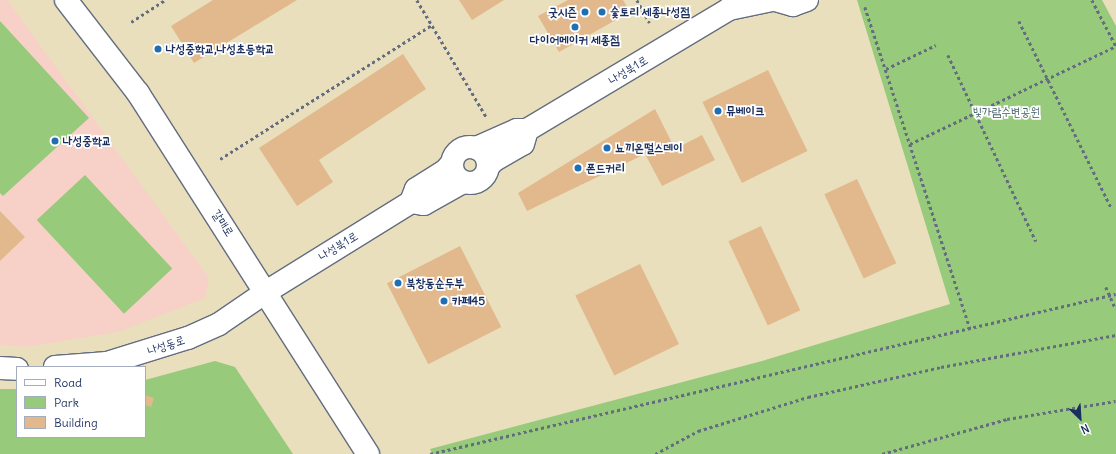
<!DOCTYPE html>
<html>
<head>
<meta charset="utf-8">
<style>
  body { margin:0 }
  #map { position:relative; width:1116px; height:454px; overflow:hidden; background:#eadfbc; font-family:Delius,"Poor Story",sans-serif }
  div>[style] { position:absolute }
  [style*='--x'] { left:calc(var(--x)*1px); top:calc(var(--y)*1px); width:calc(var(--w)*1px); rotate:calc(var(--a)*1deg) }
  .built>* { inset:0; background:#f7d1c7 }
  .green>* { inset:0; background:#97ca7a; transform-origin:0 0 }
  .building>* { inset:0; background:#e1b98c; transform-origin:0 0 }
  .path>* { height:2.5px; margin-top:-1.25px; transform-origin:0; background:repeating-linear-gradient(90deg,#636d7f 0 3px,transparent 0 6px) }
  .roads { filter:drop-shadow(1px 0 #636d7f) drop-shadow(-1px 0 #636d7f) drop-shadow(0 1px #636d7f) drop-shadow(0 -1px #636d7f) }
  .minor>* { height:22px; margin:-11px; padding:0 11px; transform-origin:11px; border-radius:11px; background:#fff }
  .tertiary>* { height:22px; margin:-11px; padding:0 11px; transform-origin:11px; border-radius:11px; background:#fff }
  .tertiary>.ring { margin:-11px; padding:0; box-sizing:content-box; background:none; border:22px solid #fff; border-radius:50% }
  .primary>* { height:22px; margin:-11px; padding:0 11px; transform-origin:11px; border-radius:11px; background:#fff }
  .dots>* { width:11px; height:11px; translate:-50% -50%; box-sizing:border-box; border:2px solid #fff; border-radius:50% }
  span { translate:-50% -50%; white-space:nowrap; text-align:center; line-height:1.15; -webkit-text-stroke:3.5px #fff; paint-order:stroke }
  .poi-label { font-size:12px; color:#1b2f5e; font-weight:700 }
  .right { translate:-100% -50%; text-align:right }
  .left { translate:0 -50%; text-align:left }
  .street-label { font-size:12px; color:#1b2f5e }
  .park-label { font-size:12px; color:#405e66 }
  .legend { position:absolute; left:16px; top:366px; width:130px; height:72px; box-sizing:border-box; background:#fff; border:1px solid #a4acbf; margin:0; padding:5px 7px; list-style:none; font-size:12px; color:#1b2f5e }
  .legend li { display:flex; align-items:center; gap:8px; height:20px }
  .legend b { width:20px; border:1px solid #a4acbf }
  .north { position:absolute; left:1060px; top:398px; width:40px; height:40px; -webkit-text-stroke:3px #fff; paint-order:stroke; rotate:155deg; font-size:11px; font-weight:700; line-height:16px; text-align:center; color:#1b2f5e }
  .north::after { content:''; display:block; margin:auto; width:14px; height:18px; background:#1b2f5e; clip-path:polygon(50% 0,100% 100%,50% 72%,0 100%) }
</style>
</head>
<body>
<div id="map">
  <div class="built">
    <div style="clip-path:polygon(0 0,7px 0,11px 5px,209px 278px,205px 298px,118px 332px,27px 347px,0 345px)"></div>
  </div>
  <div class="green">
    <div style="clip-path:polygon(857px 0,1102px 0,1116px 26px,1116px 454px,432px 454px,430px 449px,762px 361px,950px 304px)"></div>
    <div style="clip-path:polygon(0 21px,89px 118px,3px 196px,0 193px)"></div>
    <div style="left:85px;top:175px;width:128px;height:66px;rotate:47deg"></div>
    <div style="clip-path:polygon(215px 361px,235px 367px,293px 454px,0 454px,0 389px,17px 389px,17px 437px,145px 437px,145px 380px)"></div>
  </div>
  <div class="building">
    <div style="clip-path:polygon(213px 0,297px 0,194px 63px,171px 26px)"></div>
    <div style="clip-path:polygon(459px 0,504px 0,472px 20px)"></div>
    <div style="clip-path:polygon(568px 0,623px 0,630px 12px,559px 52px,538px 16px)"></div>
    <div style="clip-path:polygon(403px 54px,426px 89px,319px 160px,333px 182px,297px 206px,259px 148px)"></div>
    <div style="left:768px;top:70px;width:90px;height:73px;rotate:64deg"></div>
    <div style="clip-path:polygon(655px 109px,675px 149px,702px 135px,715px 160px,662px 186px,645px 154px,527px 211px,518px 193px)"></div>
    <div style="left:857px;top:179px;width:93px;height:36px;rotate:65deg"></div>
    <div style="clip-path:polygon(0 211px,25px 237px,0 261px)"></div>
    <div style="left:761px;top:226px;width:93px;height:36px;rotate:65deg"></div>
    <div style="left:460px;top:246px;width:91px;height:82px;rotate:63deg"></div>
    <div style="left:640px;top:264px;width:89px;height:72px;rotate:64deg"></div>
    <div style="clip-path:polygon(145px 395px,154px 398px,151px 407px,145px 405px)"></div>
  </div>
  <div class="path">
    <div style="--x:417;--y:0;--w:137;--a:59.3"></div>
    <div style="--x:637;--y:0;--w:26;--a:61"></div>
    <div style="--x:1092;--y:0;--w:52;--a:62.4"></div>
    <div style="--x:865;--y:7;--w:338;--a:71.9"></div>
    <div style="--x:1019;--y:21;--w:208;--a:63.7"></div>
    <div style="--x:131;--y:22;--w:40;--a:-32.9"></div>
    <div style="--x:948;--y:55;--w:206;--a:64.7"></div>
    <div style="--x:886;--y:69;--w:55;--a:-25.6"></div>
    <div style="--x:910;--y:144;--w:228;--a:-25.4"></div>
    <div style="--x:220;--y:159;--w:251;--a:-32.3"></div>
    <div style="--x:1106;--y:287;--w:24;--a:66"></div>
    <div style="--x:430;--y:454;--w:704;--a:-13.13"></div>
    <div style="--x:655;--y:454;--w:49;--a:-28.1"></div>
    <div style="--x:698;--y:431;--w:115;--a:-17.2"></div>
    <div style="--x:808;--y:397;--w:136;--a:-12.7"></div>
    <div style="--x:941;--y:367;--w:178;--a:-10.4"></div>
    <div style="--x:882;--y:454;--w:130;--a:-15.6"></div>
    <div style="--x:1007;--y:419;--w:110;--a:-9.4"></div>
  </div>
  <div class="roads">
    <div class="minor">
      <div style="--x:55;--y:367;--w:52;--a:-4.4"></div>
      <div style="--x:107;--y:363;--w:85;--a:-17.2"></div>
      <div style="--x:188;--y:338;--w:34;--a:-24"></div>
      <div style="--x:219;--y:324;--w:57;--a:-34.2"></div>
      <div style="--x:0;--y:368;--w:17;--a:3"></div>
    </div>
    <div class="tertiary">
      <div style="--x:775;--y:0;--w:19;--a:16"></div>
      <div style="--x:793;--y:5;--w:15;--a:-20"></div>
      <div style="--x:729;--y:9;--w:44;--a:-11.8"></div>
      <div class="ring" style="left:452px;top:147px;width:14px;height:14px"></div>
      <div style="--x:476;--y:148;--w:45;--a:-23.7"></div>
      <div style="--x:517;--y:130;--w:10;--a:0"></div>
      <div style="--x:527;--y:130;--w:235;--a:-30.9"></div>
      <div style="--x:729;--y:9;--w:12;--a:-48"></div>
      <div style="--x:488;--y:167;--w:8;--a:-50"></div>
      <div style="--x:493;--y:161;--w:34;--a:-30"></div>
      <div style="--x:523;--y:144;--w:15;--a:-74"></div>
      <div style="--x:411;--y:202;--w:13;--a:9"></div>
      <div style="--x:424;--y:204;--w:45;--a:-29.4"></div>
      <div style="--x:266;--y:292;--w:171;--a:-31.8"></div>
      <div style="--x:411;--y:202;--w:14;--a:-69"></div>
      <div style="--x:416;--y:189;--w:36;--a:-32"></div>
      <div style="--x:446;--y:170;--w:9;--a:-49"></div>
    </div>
    <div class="primary">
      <div style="--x:66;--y:0;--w:118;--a:52.3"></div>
      <div style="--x:138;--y:93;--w:428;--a:57.5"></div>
    </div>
  </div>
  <div class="dots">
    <div style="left:585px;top:12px;background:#1f6fb2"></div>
    <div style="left:602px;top:12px;background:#1f6fb2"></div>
    <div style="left:575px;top:27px;background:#1f6fb2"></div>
    <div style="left:158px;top:49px;background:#1f6fb2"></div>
    <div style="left:718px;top:111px;background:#1f6fb2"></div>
    <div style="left:55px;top:141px;background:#1f6fb2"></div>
    <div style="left:607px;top:148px;background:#1f6fb2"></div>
    <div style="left:578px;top:168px;background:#1f6fb2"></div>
    <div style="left:398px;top:283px;background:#1f6fb2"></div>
    <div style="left:444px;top:301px;background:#1f6fb2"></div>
  </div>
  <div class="poi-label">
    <span class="right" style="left:577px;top:12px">굿시즌</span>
    <span class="left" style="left:610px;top:12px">숯토리 세종나성점</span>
    <span style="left:575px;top:40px">다이어메이커 세종점</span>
    <span class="left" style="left:166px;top:49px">나성중학교,나성초등학교</span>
    <span class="left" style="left:726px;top:111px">뮤베이크</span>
    <span class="left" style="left:63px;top:141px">나성중학교</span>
    <span class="left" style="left:615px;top:148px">뇨끼온떨스데이</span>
    <span class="left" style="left:586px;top:168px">폰드커리</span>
    <span class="left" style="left:406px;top:283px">북창동순두부</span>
    <span class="left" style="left:452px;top:301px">카페45</span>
  </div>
  <div class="street-label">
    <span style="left:628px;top:70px;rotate:-31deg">나성북1로</span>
    <span style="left:223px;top:223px;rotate:57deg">갈매로</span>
    <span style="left:338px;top:246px;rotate:-31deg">나성북1로</span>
    <span style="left:166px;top:345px;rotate:-18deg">나성동로</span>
  </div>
  <div class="park-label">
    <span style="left:1006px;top:112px">빛가람수변공원</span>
  </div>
  <ul class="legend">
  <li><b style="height:5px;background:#fff"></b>Road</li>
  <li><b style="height:11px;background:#97ca7a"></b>Park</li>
  <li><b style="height:11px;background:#e1b98c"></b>Building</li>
  </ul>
  <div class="north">N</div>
</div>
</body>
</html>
